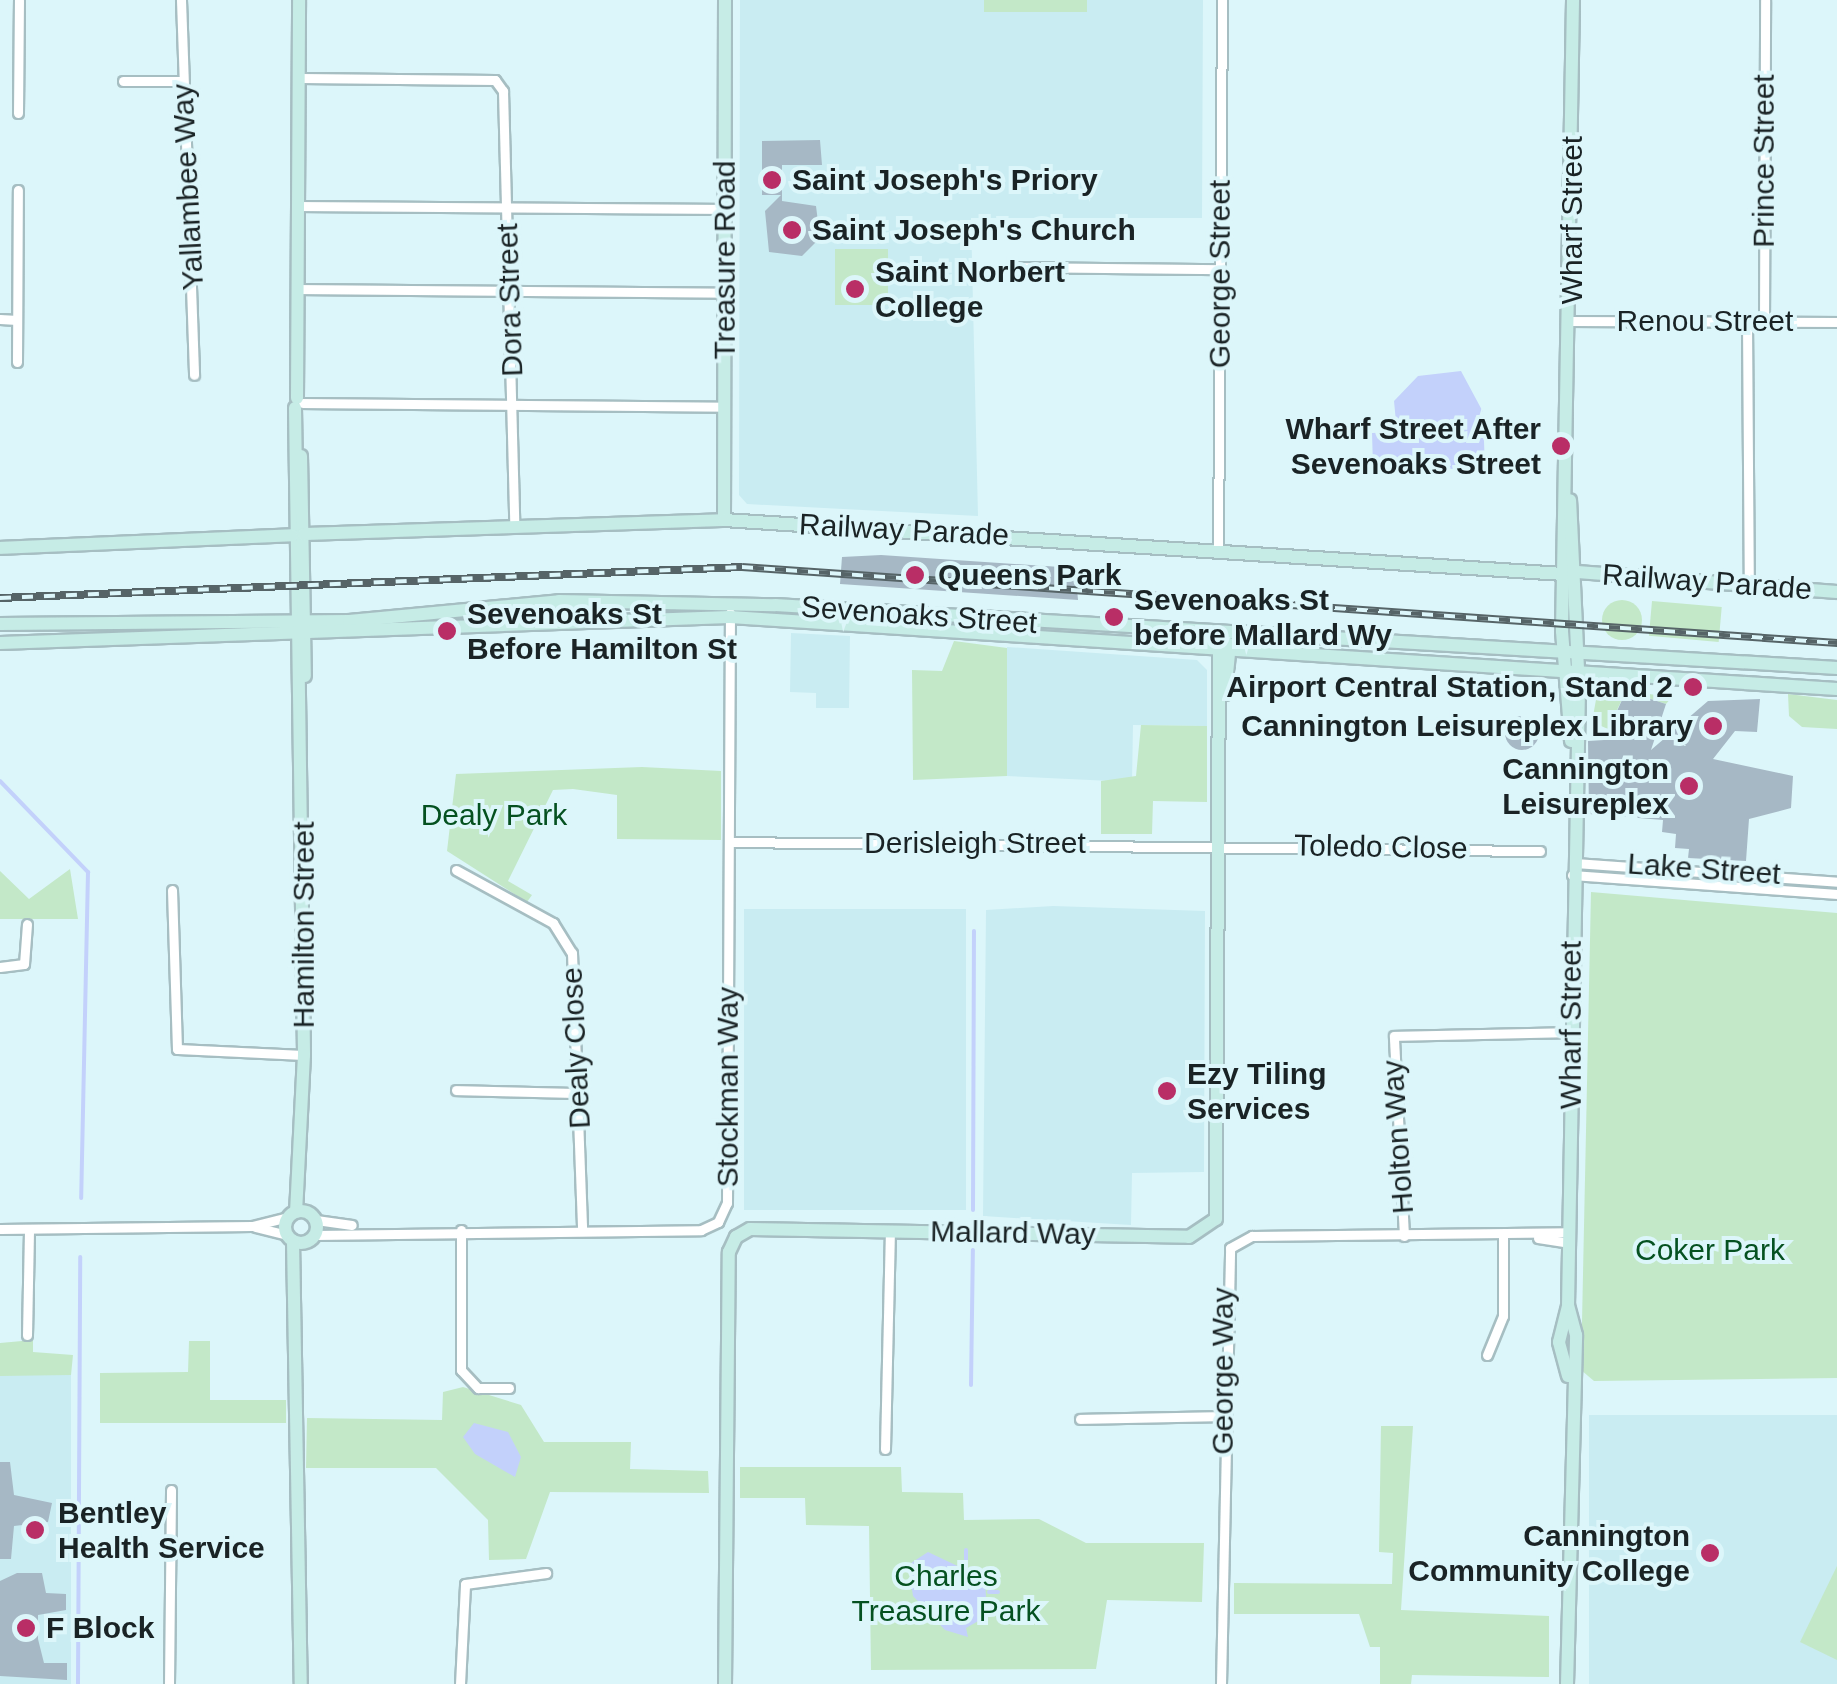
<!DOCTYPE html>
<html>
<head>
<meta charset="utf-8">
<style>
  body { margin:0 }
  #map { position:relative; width:1837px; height:1684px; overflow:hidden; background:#dcf6fa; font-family:Arial,sans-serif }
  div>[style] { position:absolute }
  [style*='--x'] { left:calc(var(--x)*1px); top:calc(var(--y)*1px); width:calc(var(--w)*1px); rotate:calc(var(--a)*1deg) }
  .built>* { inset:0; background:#c9ecf2; transform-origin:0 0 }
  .green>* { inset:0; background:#c3e8c8; transform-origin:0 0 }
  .round { border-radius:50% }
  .water>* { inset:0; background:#c3d1fb }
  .stream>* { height:4px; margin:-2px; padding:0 2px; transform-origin:2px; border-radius:2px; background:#c3d1fb }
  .building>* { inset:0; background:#a6b8c5 }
  .roads { filter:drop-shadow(2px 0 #a6bec2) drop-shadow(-2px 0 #a6bec2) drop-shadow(0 2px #a6bec2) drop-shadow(0 -2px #a6bec2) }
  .street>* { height:9px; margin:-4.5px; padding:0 4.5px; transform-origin:4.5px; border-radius:4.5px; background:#fff }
  .secondary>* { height:12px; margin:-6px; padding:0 6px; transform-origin:6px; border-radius:6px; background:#c6ece6 }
  .secondary>.ring { margin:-6px; padding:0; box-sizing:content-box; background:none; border:12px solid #c6ece6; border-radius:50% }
  .rail>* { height:8px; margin-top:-4px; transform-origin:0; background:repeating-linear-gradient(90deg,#dcf6fa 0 11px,#566467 0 22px); box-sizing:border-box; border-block:2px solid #566467 }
  .dots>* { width:28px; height:28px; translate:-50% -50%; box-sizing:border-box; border:5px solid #dcf6fa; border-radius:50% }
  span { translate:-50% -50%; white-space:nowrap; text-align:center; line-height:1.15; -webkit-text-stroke:8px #dcf6fa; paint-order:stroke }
  .street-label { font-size:30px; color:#1a2325 }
  .poi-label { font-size:30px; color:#1a2325; font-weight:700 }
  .left { translate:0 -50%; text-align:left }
  .right { translate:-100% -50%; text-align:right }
  .park-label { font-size:30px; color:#055120 }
</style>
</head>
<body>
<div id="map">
  <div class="built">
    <div style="clip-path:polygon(740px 0,1203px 0,1202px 218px,971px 218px,978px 516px,747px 504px,739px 495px)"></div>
    <div style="clip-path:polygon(791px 633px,850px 636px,849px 708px,816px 708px,816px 693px,790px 692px)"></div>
    <div style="clip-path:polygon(1007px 647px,1197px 660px,1207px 670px,1207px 726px,1133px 725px,1132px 782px,1007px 776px)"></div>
    <div style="clip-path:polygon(1053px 906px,1205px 911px,1204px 1172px,1132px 1173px,1131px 1225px,983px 1216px,986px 910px)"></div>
    <div style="left:744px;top:909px;width:222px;height:301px"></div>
    <div style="left:71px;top:1375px;width:309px;height:71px;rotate:90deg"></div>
    <div style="left:1589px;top:1415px;width:248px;height:269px"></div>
  </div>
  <div class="green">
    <div style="left:984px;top:0;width:103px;height:12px"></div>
    <div style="left:835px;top:249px;width:53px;height:56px"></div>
    <div class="round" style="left:1602px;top:600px;width:40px;height:40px"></div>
    <div style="left:1652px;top:601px;width:70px;height:35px;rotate:5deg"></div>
    <div style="clip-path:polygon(954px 641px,1007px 648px,1007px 776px,913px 780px,912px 670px,942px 671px)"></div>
    <div style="clip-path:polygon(1626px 691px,1672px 697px,1666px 704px,1626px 691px,1608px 729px,1592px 722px,1597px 694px)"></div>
    <div style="clip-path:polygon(1788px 694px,1837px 700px,1837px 729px,1802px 727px,1789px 716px)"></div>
    <div style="clip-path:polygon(1141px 725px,1207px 726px,1207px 802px,1153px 801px,1152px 834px,1101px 834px,1101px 781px,1136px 776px)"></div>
    <div style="clip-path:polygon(642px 767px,721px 771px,721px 840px,617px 839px,617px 795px,573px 789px,553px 790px,508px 881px,532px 895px,527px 902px,447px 851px,456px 774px)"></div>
    <div style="clip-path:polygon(70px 869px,78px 919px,0 919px,0 871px,29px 899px)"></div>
    <div style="clip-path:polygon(1591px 892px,1837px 913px,1837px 1378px,1594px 1381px,1581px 1370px)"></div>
    <div style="clip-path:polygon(33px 1340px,33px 1352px,73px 1355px,71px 1375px,0 1376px,0 1343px)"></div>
    <div style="clip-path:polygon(189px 1341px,210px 1341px,210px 1400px,286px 1400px,286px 1423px,100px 1423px,100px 1373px,188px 1372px)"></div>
    <div style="clip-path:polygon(463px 1387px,521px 1405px,544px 1442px,631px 1442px,630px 1469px,708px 1471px,709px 1493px,550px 1492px,526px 1559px,489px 1560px,488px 1520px,436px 1468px,306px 1468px,307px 1418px,442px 1420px,443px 1392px)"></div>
    <div style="clip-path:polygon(1381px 1426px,1413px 1426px,1401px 1610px,1549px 1616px,1549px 1677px,1412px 1675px,1411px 1684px,1380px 1684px,1380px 1647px,1370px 1647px,1359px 1614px,1234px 1614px,1234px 1583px,1392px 1584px,1393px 1553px,1379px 1552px)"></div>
    <div style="clip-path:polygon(740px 1467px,901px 1467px,902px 1492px,963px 1493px,964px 1520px,1039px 1519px,1086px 1543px,1204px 1543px,1202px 1602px,1107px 1600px,1096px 1669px,871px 1670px,869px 1526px,806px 1525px,805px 1498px,740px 1498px)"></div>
    <div style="clip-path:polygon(1837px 1566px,1837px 1660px,1800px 1642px)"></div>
  </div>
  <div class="water">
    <div style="clip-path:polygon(1461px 371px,1483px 412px,1485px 470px,1373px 466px,1372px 433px,1397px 432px,1394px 401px,1418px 376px)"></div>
    <div style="clip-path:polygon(474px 1423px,508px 1432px,521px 1457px,515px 1477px,475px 1454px,463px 1437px)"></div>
    <div style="clip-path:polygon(928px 1552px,985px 1579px,987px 1616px,966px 1628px,968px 1637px,945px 1630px,913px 1596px,908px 1565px)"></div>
  </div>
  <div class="stream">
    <div style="--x:0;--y:781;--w:127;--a:46"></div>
    <div style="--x:88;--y:872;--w:326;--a:91.2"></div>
    <div style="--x:973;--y:1210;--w:279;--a:-89.8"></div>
    <div style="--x:971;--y:1385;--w:135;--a:-89.2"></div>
    <div style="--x:966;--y:1550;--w:13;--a:90"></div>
    <div style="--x:989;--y:1592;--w:9;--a:0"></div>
    <div style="--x:78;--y:1684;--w:427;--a:-89.7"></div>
  </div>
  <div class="building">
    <div style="clip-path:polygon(820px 140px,822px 165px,782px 165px,782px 201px,816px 206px,820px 238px,802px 256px,769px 252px,765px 211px,781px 195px,762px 195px,762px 141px)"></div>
    <div style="clip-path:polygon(881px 555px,1075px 568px,1078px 600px,840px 584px,842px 557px)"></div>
    <div style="clip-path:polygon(1626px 691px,1666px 704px,1651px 750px,1708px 701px,1760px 699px,1757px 732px,1735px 731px,1713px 759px,1793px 776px,1791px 808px,1749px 819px,1746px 861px,1688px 858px,1689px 849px,1675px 848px,1676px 834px,1662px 832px,1663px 820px,1589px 814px,1588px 741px,1604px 740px)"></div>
    <div class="round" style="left:1505px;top:716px;width:34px;height:34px"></div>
    <div style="clip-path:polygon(0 1462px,10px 1462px,14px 1495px,52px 1503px,48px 1522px,14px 1526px,11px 1559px,0 1559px)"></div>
    <div style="clip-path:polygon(17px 1573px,42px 1573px,46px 1593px,66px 1594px,66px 1610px,38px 1615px,38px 1639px,44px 1663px,67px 1663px,67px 1680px,0 1676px,0 1581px)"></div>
  </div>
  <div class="roads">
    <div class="street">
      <div style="--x:181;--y:0;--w:375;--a:88"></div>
      <div style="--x:301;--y:78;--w:194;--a:0.6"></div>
      <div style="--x:495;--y:80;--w:14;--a:54"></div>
      <div style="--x:503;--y:91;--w:432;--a:88.5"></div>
      <div style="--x:123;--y:81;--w:58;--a:0"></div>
      <div style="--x:18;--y:113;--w:113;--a:-89.5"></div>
      <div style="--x:300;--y:206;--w:426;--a:0.4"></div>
      <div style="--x:1013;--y:267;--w:207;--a:0.6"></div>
      <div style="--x:299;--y:289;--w:426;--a:0.5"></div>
      <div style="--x:0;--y:319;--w:17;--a:3"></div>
      <div style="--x:1572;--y:321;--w:265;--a:0.2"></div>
      <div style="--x:1747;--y:322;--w:264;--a:89.6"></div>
      <div style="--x:1764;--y:322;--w:322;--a:-89.8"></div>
      <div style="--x:17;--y:362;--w:172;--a:-89.7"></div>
      <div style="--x:303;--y:403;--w:421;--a:0.5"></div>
      <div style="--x:1218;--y:549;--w:549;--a:-89.58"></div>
      <div style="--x:729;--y:842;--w:811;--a:0.64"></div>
      <div style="--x:1575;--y:863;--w:263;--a:4.1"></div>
      <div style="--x:456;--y:870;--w:111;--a:28.7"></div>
      <div style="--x:553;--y:923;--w:36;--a:58"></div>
      <div style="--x:572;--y:953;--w:276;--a:87.9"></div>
      <div style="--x:1572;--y:875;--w:266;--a:4.1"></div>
      <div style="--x:172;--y:890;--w:159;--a:88.2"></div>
      <div style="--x:177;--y:1049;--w:127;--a:2.7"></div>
      <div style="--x:0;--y:967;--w:24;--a:-7"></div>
      <div style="--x:24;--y:964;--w:40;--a:-85.7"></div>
      <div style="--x:456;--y:1090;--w:125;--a:1.4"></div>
      <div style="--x:316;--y:1220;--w:36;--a:8"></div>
      <div style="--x:255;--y:1227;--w:33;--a:14"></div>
      <div style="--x:0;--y:1229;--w:252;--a:-0.7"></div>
      <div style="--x:252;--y:1226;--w:37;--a:-14"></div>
      <div style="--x:461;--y:1230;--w:140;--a:90"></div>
      <div style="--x:461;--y:1370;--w:25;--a:47"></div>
      <div style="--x:478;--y:1388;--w:31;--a:0"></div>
      <div style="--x:315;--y:1235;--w:386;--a:-0.7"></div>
      <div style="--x:701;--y:1230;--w:19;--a:-25"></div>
      <div style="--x:718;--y:1222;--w:21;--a:-65"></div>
      <div style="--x:727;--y:1203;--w:590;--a:-89.71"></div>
      <div style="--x:1404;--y:1236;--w:200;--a:-92.9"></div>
      <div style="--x:1394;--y:1036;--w:177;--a:-1.3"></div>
      <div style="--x:1538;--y:1238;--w:31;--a:9"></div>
      <div style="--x:27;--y:1335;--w:105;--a:-88.9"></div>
      <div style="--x:1487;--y:1355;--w:42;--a:-67.7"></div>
      <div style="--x:1503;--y:1316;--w:79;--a:-90"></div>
      <div style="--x:1080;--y:1419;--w:142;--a:-1.2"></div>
      <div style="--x:885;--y:1449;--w:218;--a:-88.7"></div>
      <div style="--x:169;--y:1684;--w:194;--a:-89.4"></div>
      <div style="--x:460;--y:1684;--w:100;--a:-87.1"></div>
      <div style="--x:465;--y:1584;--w:82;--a:-7.7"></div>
      <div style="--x:1221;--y:1684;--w:436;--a:-88.8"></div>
      <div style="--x:1230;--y:1248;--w:25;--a:-29"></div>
      <div style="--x:1252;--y:1236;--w:317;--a:-0.7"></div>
    </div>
    <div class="secondary">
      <div style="--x:297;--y:398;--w:398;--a:-89.7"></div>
      <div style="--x:295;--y:408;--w:647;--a:89.2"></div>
      <div style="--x:304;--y:1055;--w:157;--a:92.9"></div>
      <div style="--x:301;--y:456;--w:220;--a:89"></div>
      <div style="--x:724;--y:520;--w:520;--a:-89.89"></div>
      <div style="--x:304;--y:534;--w:420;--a:-1.9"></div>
      <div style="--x:724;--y:520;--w:841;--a:3.68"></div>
      <div style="--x:0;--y:548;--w:292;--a:-2.5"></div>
      <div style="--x:1577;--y:572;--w:261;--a:4.4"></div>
      <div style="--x:0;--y:624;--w:349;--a:-0.5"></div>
      <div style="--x:349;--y:621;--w:211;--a:-5.4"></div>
      <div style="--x:559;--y:601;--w:216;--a:1.1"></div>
      <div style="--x:775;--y:605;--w:1064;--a:3.39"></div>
      <div style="--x:0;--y:643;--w:730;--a:-2.04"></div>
      <div style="--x:730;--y:617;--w:1109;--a:3.72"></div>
      <div style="--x:1225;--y:694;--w:50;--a:-84.3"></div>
      <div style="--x:1571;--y:741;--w:110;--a:-94.7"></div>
      <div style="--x:1562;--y:631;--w:631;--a:-89"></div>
      <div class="ring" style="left:285px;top:1211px;width:20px;height:20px"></div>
      <div style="--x:293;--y:1241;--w:443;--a:89"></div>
      <div style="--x:1568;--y:1376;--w:35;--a:-105"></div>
      <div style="--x:1559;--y:1342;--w:37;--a:-76"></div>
      <div style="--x:1568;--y:1306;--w:616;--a:-88.98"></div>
      <div style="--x:1579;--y:690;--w:190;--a:-92.7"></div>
      <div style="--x:725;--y:1684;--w:432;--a:-89.5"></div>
      <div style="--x:729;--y:1252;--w:17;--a:-65"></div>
      <div style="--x:736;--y:1237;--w:16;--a:-30"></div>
      <div style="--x:750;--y:1229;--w:439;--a:1"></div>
      <div style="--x:1189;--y:1237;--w:32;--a:-34"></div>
      <div style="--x:1216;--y:1219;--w:574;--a:-89.7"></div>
      <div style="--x:1567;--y:1684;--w:349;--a:-88.5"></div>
      <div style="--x:1576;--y:1335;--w:30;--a:-105"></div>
    </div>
  </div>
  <div class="rail">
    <div style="--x:0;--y:598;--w:743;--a:-2.39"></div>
    <div style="--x:742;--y:567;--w:1098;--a:3.97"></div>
  </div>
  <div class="dots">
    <div style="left:772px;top:180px;background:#b92e66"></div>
    <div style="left:792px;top:230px;background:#b92e66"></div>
    <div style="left:855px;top:289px;background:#b92e66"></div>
    <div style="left:1561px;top:446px;background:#b92e66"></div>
    <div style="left:915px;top:575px;background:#b92e66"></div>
    <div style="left:1114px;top:617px;background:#b92e66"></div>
    <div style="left:447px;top:631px;background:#b92e66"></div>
    <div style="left:1693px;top:687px;background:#b92e66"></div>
    <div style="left:1713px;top:726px;background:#b92e66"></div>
    <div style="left:1689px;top:786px;background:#b92e66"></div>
    <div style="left:1167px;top:1091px;background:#b92e66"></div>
    <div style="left:35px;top:1530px;background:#b92e66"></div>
    <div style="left:1710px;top:1553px;background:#b92e66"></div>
    <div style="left:26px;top:1628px;background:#b92e66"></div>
  </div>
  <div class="street-label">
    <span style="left:1764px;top:161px;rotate:-90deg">Prince Street</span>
    <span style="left:188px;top:187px;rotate:-93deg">Yallambee Way</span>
    <span style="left:1572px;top:220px;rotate:-90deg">Wharf Street</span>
    <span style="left:725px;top:260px;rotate:-90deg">Treasure Road</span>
    <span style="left:1220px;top:274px;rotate:-90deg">George Street</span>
    <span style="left:510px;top:300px;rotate:-92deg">Dora Street</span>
    <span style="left:1705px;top:321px">Renou Street</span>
    <span style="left:904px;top:530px;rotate:3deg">Railway Parade</span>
    <span style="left:1707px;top:582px;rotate:4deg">Railway Parade</span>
    <span style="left:919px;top:615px;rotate:4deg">Sevenoaks Street</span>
    <span style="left:975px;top:843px">Derisleigh Street</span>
    <span style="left:1381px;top:847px;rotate:1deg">Toledo Close</span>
    <span style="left:1704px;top:869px;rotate:4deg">Lake Street</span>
    <span style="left:304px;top:925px;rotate:-90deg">Hamilton Street</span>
    <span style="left:1571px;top:1025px;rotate:-90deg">Wharf Street</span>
    <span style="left:576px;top:1048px;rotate:-93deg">Dealy Close</span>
    <span style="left:728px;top:1087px;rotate:-90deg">Stockman Way</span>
    <span style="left:1398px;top:1137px;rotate:-94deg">Holton Way</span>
    <span style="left:1013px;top:1233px;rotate:1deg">Mallard Way</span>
    <span style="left:1223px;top:1371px;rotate:-90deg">George Way</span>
  </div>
  <div class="poi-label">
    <span class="left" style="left:792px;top:180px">Saint Joseph's Priory</span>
    <span class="left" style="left:812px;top:230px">Saint Joseph's Church</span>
    <span class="left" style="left:875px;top:289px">Saint Norbert<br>College</span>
    <span class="right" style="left:1541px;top:446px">Wharf Street After<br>Sevenoaks Street</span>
    <span class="left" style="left:938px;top:575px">Queens Park</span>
    <span class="left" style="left:1134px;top:617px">Sevenoaks St<br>before Mallard Wy</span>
    <span class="left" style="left:467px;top:631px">Sevenoaks St<br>Before Hamilton St</span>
    <span class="right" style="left:1673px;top:687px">Airport Central Station, Stand 2</span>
    <span class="right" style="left:1693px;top:726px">Cannington Leisureplex Library</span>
    <span class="right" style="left:1669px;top:786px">Cannington<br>Leisureplex</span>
    <span class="left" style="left:1187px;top:1091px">Ezy Tiling<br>Services</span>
    <span class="left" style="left:58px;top:1530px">Bentley<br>Health Service</span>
    <span class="right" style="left:1690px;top:1553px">Cannington<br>Community College</span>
    <span class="left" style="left:46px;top:1628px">F Block</span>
  </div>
  <div class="park-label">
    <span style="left:494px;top:815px">Dealy Park</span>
    <span style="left:1710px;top:1250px">Coker Park</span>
    <span style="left:946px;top:1593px">Charles<br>Treasure Park</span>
  </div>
</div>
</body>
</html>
